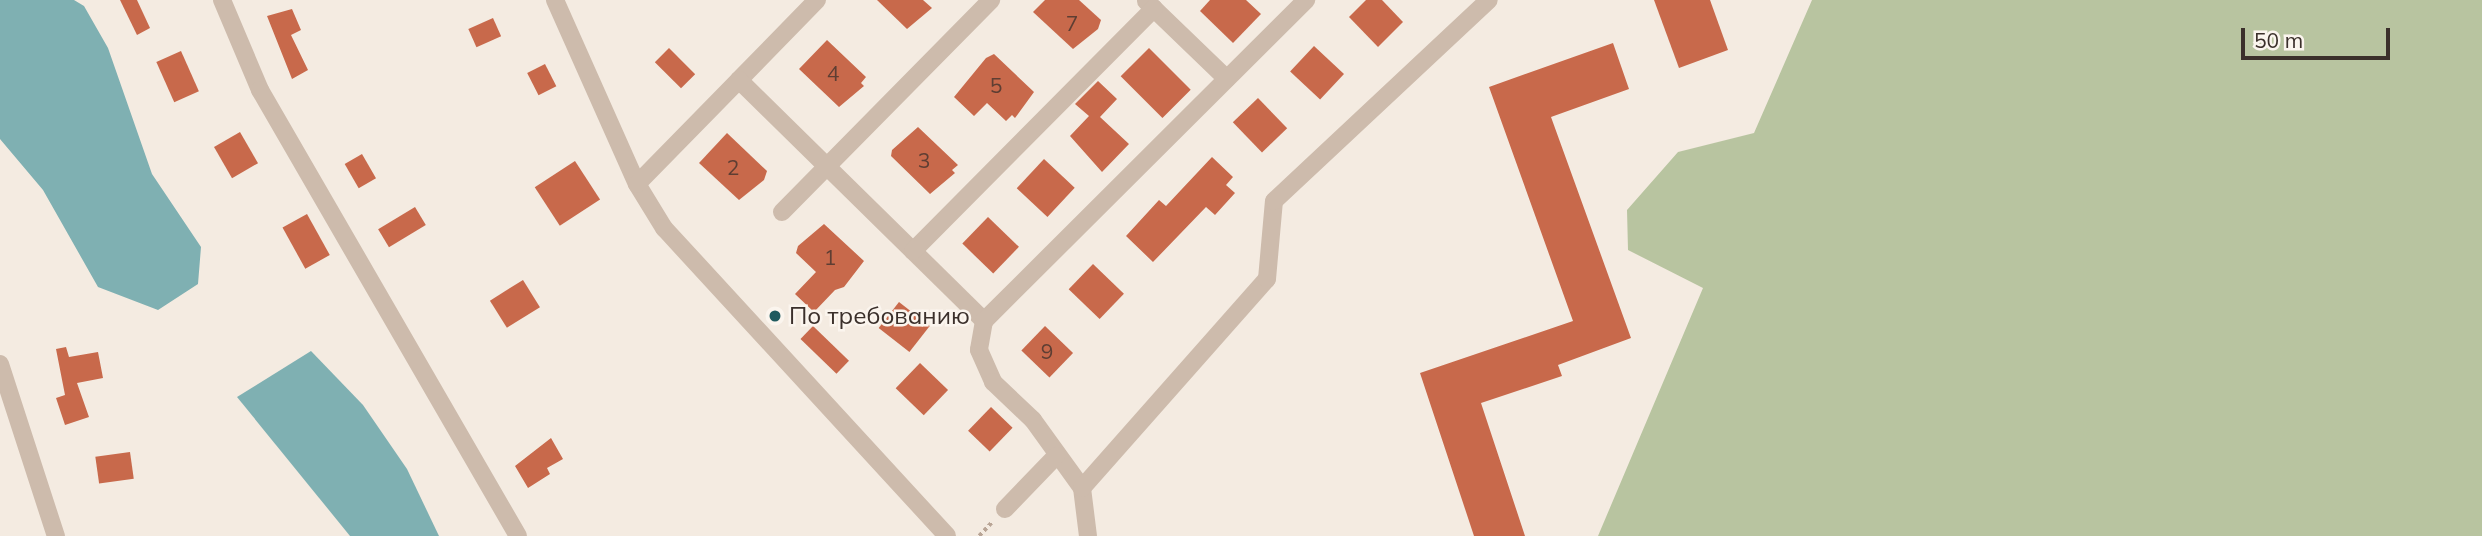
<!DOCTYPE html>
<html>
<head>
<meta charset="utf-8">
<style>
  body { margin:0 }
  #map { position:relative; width:2482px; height:536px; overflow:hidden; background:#f4ebe1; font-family:Mulish,sans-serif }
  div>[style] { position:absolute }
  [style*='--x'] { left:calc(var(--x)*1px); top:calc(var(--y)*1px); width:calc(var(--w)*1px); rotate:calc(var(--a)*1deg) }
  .green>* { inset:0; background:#b8c4a0 }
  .water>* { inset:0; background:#7fb0b2 }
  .building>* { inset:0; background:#c8694b; transform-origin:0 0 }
  .path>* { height:3.5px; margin-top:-1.75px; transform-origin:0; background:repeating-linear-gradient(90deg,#b9a596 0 3.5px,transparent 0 7px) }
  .minor>* { height:18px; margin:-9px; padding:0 9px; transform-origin:9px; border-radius:9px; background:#cdbbac }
  .dots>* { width:19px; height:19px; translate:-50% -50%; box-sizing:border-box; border:4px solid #fbf5ee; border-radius:50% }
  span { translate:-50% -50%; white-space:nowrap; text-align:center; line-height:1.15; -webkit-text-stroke:5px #fbf5ee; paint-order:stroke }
  .number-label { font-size:21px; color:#5e3e33 }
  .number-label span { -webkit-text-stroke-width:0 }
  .poi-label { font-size:24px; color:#3b302b }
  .left { translate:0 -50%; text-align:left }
  .scale { position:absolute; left:2241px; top:28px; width:149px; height:32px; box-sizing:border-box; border:4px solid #3b302b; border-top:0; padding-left:9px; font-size:21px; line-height:24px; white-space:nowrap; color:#3b302b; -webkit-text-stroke:5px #fbf5ee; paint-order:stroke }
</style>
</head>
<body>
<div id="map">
  <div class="green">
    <div style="clip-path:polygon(1812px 0,2482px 0,2482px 536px,1598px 536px,1703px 288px,1628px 250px,1627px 210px,1678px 152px,1754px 133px)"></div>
  </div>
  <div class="water">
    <div style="clip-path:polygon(0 0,74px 0,84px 6px,108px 48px,152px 174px,201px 247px,198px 284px,158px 310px,98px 287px,43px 190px,0 139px)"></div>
    <div style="clip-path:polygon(311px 351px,363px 405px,407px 469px,439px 536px,350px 536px,237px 397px)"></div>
  </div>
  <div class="building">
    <div style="clip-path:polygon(120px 0,137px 0,150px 28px,137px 35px)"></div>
    <div style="clip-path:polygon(877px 0,923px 0,932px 8px,907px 29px)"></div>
    <div style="clip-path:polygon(1045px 0,1079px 0,1101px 20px,1098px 29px,1073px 49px,1033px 12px)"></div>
    <div style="clip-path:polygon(1210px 0,1246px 0,1261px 14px,1233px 43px,1200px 11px)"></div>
    <div style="clip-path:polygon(1366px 0,1382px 0,1403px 22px,1378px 47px,1349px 17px)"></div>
    <div style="clip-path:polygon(1654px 0,1710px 0,1728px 50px,1679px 68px)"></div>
    <div style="clip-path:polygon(292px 9px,301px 30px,291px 35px,308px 70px,292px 79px,267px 16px)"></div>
    <div style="left:493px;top:18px;width:20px;height:27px;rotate:66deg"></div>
    <div style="clip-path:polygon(827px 40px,866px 77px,861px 83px,864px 86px,839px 107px,799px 69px)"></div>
    <div style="clip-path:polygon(1613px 43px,1629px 89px,1551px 117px,1631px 338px,1558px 365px,1562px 376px,1481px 403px,1525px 536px,1474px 536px,1420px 373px,1573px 321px,1489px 87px)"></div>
    <div style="left:1314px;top:46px;width:41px;height:35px;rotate:43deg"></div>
    <div style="left:669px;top:48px;width:37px;height:20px;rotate:45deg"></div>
    <div style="left:1149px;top:48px;width:59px;height:40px;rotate:45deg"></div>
    <div style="left:181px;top:51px;width:44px;height:27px;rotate:66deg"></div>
    <div style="clip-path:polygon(994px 54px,1034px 92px,1015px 118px,1012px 115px,1006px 121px,987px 103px,974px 116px,954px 97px,986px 58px)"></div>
    <div style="left:545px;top:64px;width:25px;height:20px;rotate:63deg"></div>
    <div style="clip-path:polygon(1098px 81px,1117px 99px,1100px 117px,1129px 144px,1102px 172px,1070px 136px,1089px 116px,1075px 104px)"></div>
    <div style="left:1258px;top:98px;width:42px;height:35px;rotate:46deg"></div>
    <div style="clip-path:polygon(918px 127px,958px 165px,952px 170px,955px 173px,930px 194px,891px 156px,892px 150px)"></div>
    <div style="left:240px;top:132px;width:36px;height:30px;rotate:60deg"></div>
    <div style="clip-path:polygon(727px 133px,767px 171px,764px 180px,739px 200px,699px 163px)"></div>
    <div style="left:362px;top:154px;width:28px;height:20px;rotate:60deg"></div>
    <div style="clip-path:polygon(1212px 157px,1233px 177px,1226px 185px,1235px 193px,1215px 215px,1206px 207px,1153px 262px,1126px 236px,1159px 200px,1166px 206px)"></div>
    <div style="left:1044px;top:159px;width:42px;height:40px;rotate:43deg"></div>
    <div style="left:575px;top:161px;width:46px;height:48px;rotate:57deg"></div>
    <div style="left:415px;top:207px;width:21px;height:43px;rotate:59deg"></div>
    <div style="left:307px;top:214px;width:47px;height:28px;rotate:61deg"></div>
    <div style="left:988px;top:217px;width:43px;height:37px;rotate:44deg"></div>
    <div style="clip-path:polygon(824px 224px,864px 261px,844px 287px,835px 290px,814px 312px,795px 294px,816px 272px,796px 253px,798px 246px)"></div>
    <div style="left:1093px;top:264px;width:43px;height:35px;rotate:44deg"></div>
    <div style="left:523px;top:280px;width:32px;height:39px;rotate:58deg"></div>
    <div style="left:899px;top:302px;width:39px;height:33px;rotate:38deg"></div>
    <div style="left:813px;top:326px;width:50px;height:18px;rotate:44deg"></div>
    <div style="left:1045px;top:326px;width:39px;height:34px;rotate:44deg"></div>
    <div style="clip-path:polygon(66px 347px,69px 357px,98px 352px,103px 378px,77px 383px,89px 417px,65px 425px,56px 398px,65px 395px,56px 349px)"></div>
    <div style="left:920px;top:363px;width:39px;height:35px;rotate:44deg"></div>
    <div style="left:991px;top:407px;width:30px;height:33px;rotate:44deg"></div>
    <div style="clip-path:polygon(551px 438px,563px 459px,547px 468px,550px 474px,528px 488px,515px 466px)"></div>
    <div style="left:130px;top:452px;width:27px;height:35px;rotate:82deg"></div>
  </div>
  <div class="path">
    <div style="--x:979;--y:536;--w:19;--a:-47"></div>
  </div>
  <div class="minor">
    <div style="--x:222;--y:0;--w:98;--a:67.1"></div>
    <div style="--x:260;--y:90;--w:515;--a:59.95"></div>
    <div style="--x:555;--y:0;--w:201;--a:66"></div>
    <div style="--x:637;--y:184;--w:52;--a:58.5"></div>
    <div style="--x:664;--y:228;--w:418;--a:47.4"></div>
    <div style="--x:817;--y:0;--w:112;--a:134.3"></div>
    <div style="--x:739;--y:80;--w:344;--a:44.5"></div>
    <div style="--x:984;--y:321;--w:29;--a:100"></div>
    <div style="--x:979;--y:350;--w:35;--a:66"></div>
    <div style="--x:993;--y:382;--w:55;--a:43.5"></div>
    <div style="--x:1033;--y:420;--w:84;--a:54.2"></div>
    <div style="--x:1082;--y:488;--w:48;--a:82.9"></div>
    <div style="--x:1146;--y:1;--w:112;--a:43.9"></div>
    <div style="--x:637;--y:184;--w:146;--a:-45.6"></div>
    <div style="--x:782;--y:212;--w:298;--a:-45.4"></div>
    <div style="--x:913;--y:251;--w:342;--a:-45.2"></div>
    <div style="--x:984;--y:321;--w:455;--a:-44.9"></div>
    <div style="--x:0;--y:364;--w:181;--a:72"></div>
    <div style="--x:1082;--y:488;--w:279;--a:-48.5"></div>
    <div style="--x:1267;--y:279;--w:78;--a:-84.9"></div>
    <div style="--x:1274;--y:201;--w:294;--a:-43.1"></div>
    <div style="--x:1005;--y:509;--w:74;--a:-46.1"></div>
  </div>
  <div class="dots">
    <div style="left:775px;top:316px;background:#1f5a5e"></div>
  </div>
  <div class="number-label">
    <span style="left:1072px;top:23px">7</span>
    <span style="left:833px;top:73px">4</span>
    <span style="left:996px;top:85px">5</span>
    <span style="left:924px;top:160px">3</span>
    <span style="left:733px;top:167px">2</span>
    <span style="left:830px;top:257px">1</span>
    <span style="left:1047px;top:351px">9</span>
  </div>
  <div class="poi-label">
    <span class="left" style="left:789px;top:316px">По требованию</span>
  </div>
  <div class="scale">50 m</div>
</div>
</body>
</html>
